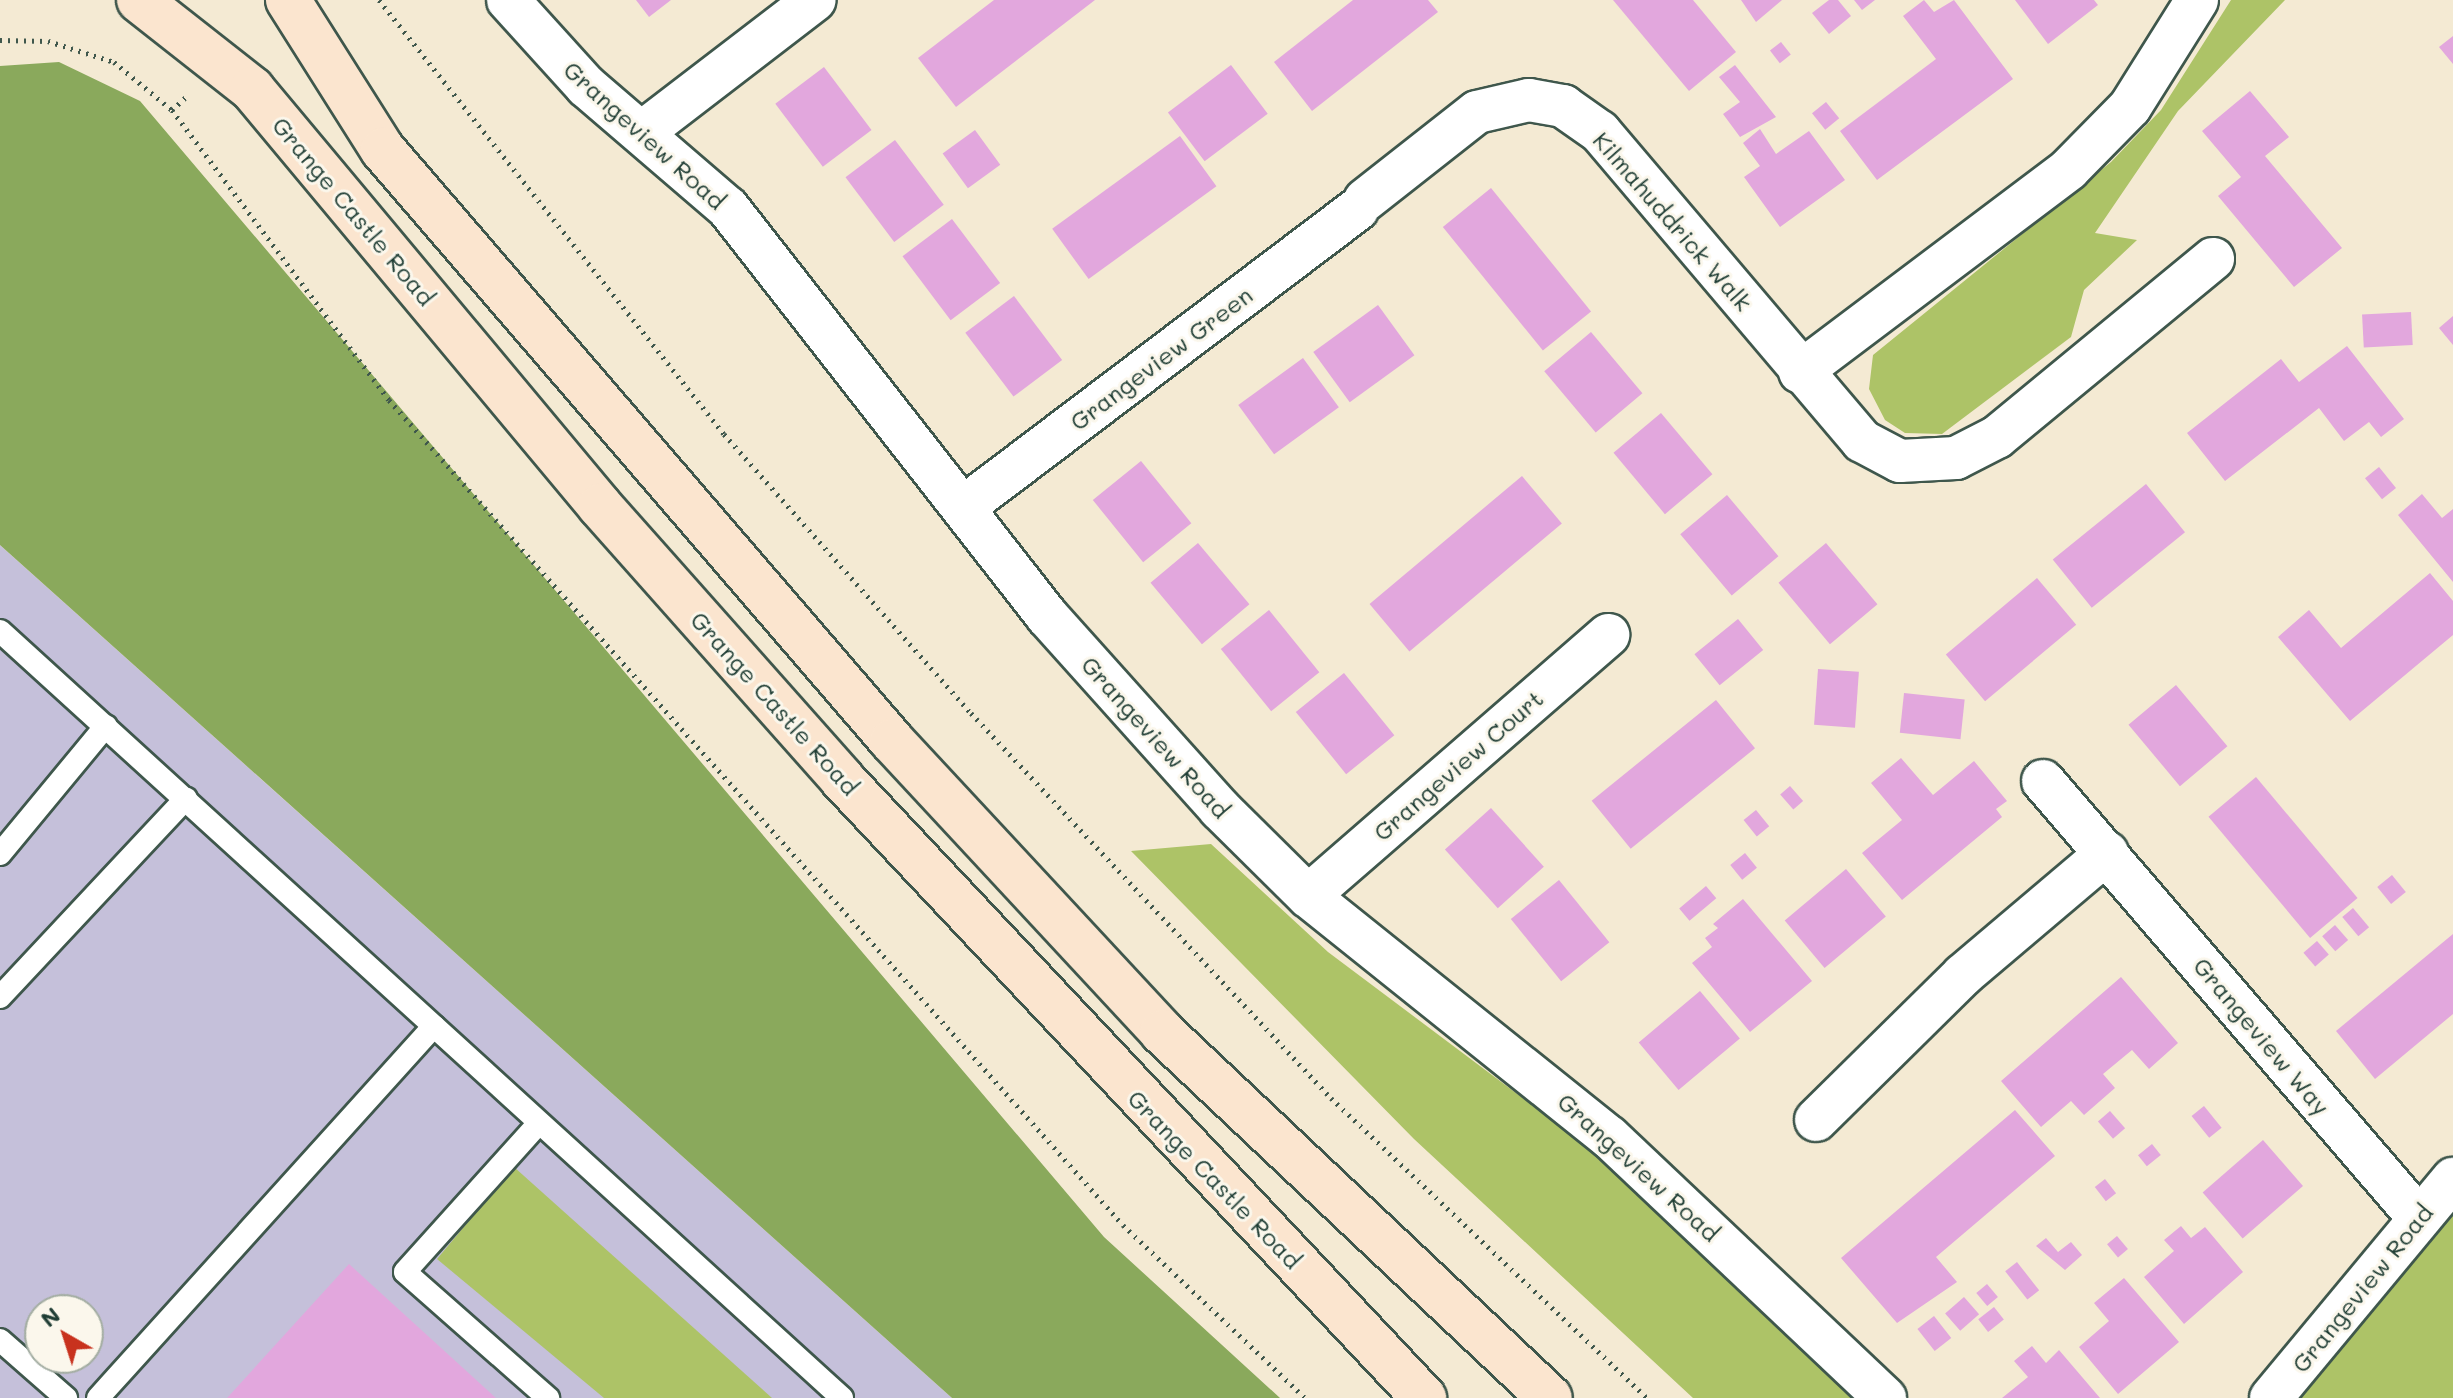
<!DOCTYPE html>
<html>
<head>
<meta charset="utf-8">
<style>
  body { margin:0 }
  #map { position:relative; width:2453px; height:1398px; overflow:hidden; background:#f4ead3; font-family:Mali,sans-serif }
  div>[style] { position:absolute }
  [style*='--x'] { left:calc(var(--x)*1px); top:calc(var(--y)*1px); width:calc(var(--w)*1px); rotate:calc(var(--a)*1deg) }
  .industrial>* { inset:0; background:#c5c0da }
  .green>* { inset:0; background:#adc367 }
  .forest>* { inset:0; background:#8aa95c }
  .building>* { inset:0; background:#e2a7dd; transform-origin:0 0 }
  .path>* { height:5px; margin-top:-2.5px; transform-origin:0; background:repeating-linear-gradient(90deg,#3f574c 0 2px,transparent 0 8px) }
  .roads { filter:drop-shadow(2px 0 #3f574c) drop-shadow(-2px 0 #3f574c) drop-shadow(0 2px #3f574c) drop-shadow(0 -2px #3f574c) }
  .lane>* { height:22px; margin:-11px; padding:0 11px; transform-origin:11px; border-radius:11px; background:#fff }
  .street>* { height:42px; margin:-21px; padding:0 21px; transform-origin:21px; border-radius:21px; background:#fff }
  .secondary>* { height:44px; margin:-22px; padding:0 22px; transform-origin:22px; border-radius:22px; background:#fbe5cf }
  span { translate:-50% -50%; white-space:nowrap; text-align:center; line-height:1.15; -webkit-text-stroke:6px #fbf7ec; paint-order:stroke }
  .street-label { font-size:24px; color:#1f3d34 }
  .north { position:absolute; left:24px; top:1294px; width:80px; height:80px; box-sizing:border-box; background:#fbf7ec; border:2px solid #a3ada2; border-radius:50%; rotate:321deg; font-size:22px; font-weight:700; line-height:32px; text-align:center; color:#1f3d34 }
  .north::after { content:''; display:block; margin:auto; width:28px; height:36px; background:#c8321e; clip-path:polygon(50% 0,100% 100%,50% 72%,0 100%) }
</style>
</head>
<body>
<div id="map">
  <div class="industrial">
    <div style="clip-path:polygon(evenodd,0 545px,1px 546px,952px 1398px,0 1398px,0 545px,40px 1310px,88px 1310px,88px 1358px,40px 1358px,40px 1310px)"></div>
  </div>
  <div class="green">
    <div style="clip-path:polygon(2231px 0,2285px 0,2178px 111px,2095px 233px,2137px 240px,2084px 290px,2071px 337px,1942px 434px,1905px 433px,1885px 420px,1869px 389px,1873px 355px,2111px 162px,2161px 110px)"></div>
    <div style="clip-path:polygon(1211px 844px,1328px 952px,1588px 1147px,1854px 1398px,1693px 1398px,1414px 1139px,1131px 851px)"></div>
    <div style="clip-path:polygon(514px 1167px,772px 1398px,604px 1398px,437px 1259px)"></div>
    <div style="clip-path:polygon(2453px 1211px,2453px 1398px,2301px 1398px,2405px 1266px)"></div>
  </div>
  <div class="forest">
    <div style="clip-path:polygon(59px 62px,140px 101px,1104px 1237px,1280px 1398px,952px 1398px,0 545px,0 66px)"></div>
  </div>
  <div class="building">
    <div style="clip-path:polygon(636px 0,671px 0,649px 17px)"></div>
    <div style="clip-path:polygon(994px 0,1095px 0,956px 107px,918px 58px)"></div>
    <div style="clip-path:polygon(1353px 0,1428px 0,1438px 12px,1312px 111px,1274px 62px)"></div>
    <div style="clip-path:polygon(1613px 0,1693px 0,1736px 52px,1689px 91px)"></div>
    <div style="clip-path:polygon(1741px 0,1782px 0,1756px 22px)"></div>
    <div style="clip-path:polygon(1829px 0,1838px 0,1851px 16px,1829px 34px,1812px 13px)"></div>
    <div style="clip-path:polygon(1854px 0,1875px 0,1862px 10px)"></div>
    <div style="clip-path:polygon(1924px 0,1934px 12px,1954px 0,2013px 79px,1877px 180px,1840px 131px,1936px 59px,1903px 16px)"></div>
    <div style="clip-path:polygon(2015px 0,2094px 0,2098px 5px,2048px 44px)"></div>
    <div style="clip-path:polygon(2453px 36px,2453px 64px,2439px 47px)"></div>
    <div style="left:1781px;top:42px;width:16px;height:14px;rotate:52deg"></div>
    <div style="left:1231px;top:65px;width:61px;height:79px;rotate:53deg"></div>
    <div style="clip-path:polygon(1735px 65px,1776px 117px,1740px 137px,1723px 114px,1740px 102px,1719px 77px)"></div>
    <div style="left:824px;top:67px;width:79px;height:61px;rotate:53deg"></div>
    <div style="clip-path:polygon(2250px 91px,2289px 137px,2265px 156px,2342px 248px,2294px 287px,2218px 196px,2241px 177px,2202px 131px)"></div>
    <div style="left:1826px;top:102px;width:21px;height:18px;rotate:51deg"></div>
    <div style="clip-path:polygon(1760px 129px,1776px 154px,1809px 131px,1845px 180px,1780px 227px,1744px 177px,1760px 166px,1743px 143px)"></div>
    <div style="left:975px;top:130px;width:43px;height:40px;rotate:54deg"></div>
    <div style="left:1180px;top:136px;width:62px;height:158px;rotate:54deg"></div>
    <div style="left:895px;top:140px;width:81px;height:62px;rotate:53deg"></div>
    <div style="left:1491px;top:188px;width:159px;height:62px;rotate:51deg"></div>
    <div style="left:952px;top:219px;width:80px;height:62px;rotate:53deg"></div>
    <div style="left:1014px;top:296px;width:80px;height:61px;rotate:53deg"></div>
    <div style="left:1378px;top:305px;width:62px;height:80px;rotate:54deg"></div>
    <div style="left:2411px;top:312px;width:33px;height:49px;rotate:87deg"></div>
    <div style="clip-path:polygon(2453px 316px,2453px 345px,2439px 328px)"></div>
    <div style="left:1591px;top:332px;width:80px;height:61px;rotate:50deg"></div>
    <div style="clip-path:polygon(2347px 346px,2404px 419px,2381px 437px,2369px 422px,2344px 441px,2319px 408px,2225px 481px,2187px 433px,2281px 359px,2299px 382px)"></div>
    <div style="left:1303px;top:358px;width:61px;height:80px;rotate:54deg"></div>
    <div style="left:1661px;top:413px;width:80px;height:62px;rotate:50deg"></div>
    <div style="left:1141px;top:461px;width:80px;height:62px;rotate:51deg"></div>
    <div style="left:2379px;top:467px;width:27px;height:18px;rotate:51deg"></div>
    <div style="left:1522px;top:476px;width:62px;height:199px;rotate:50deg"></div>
    <div style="left:2146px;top:484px;width:62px;height:120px;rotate:51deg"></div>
    <div style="clip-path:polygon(2422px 494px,2442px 518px,2453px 509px,2453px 582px,2398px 515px)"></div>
    <div style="left:1727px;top:495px;width:80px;height:61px;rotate:50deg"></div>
    <div style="left:1198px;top:543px;width:80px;height:62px;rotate:50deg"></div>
    <div style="left:1826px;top:543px;width:80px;height:62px;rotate:50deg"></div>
    <div style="clip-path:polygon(2430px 573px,2453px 601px,2453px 635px,2350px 721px,2278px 637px,2309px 610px,2341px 648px)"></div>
    <div style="left:2037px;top:578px;width:61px;height:119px;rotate:50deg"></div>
    <div style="left:1269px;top:610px;width:80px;height:62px;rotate:51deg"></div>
    <div style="left:1738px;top:619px;width:40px;height:56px;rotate:51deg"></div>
    <div style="left:1818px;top:669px;width:41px;height:56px;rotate:4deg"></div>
    <div style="left:1344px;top:673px;width:80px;height:62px;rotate:51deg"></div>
    <div style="left:2176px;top:685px;width:80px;height:62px;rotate:50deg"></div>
    <div style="left:1904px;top:693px;width:61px;height:40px;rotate:6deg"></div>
    <div style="left:1716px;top:700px;width:62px;height:160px;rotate:51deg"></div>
    <div style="clip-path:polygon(1901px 758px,1933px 795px,1974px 761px,2007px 801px,1996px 809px,2002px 817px,1902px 900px,1862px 853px,1902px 820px,1871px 783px)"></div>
    <div style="left:2256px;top:777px;width:158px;height:62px;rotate:50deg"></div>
    <div style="left:1790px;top:786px;width:20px;height:13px;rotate:49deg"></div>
    <div style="left:1491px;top:808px;width:79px;height:62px;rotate:48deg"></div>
    <div style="left:1756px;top:810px;width:21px;height:16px;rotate:51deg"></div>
    <div style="left:1745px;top:853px;width:19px;height:19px;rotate:51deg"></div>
    <div style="left:1846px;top:869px;width:62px;height:80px;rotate:50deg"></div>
    <div style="left:2392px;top:875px;width:22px;height:19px;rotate:51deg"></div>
    <div style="left:1559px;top:880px;width:80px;height:62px;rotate:51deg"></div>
    <div style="left:1706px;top:886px;width:16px;height:35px;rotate:50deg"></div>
    <div style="clip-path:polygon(1743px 899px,1812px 981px,1750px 1032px,1692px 963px,1712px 947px,1705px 938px,1718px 928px,1713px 924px)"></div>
    <div style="left:2353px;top:908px;width:25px;height:14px;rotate:50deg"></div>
    <div style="left:2335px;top:925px;width:20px;height:17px;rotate:49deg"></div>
    <div style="clip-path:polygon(2453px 934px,2453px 1014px,2375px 1079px,2336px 1031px)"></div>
    <div style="left:2317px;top:941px;width:18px;height:18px;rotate:49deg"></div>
    <div style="clip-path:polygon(2121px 977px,2178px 1043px,2149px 1069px,2132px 1050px,2103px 1074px,2115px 1088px,2084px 1115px,2071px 1101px,2041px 1127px,2001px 1081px)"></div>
    <div style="left:1700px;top:991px;width:62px;height:80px;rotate:50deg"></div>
    <div style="left:2204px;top:1106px;width:28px;height:16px;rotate:51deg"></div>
    <div style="clip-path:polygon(2015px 1110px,2055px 1156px,1936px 1257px,1957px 1282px,1897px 1323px,1841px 1258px)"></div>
    <div style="left:2110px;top:1111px;width:23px;height:16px;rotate:49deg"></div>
    <div style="left:2263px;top:1140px;width:61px;height:80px;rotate:49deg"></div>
    <div style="left:2152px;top:1144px;width:14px;height:18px;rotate:51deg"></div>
    <div style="left:2105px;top:1179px;width:18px;height:13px;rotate:52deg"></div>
    <div style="clip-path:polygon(2181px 1226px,2191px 1238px,2205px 1227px,2243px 1272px,2184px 1324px,2144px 1277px,2174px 1251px,2164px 1240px)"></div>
    <div style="left:2117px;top:1236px;width:17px;height:13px;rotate:50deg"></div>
    <div style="clip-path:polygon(2046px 1238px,2058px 1252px,2071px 1242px,2082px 1255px,2065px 1270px,2036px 1246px)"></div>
    <div style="left:2017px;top:1262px;width:36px;height:15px;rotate:52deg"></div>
    <div style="clip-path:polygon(349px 1264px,496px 1398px,227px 1398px)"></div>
    <div style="clip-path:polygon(2124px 1278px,2179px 1342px,2118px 1394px,2079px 1347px,2109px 1321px,2094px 1303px)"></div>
    <div style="left:1987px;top:1284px;width:17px;height:14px;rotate:50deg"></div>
    <div style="left:1964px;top:1297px;width:23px;height:25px;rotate:49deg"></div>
    <div style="left:1994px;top:1307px;width:16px;height:20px;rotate:52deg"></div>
    <div style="left:1934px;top:1316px;width:28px;height:21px;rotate:52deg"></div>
    <div style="clip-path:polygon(2032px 1346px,2046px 1363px,2059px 1350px,2100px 1398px,2002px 1398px,2028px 1377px,2014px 1361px)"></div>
  </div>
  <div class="path">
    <div style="--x:379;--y:0;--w:554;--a:51.52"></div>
    <div style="--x:724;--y:434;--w:373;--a:48.5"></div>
    <div style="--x:971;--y:713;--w:527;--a:46.92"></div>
    <div style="--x:1331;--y:1098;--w:436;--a:43.5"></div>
    <div style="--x:0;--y:40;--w:48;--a:1.2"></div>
    <div style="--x:48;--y:41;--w:69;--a:17.7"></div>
    <div style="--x:114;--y:62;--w:75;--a:39.6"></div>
    <div style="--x:172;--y:110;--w:362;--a:53.2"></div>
    <div style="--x:389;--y:400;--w:1104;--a:48.34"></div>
    <div style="--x:1123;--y:1225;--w:251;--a:43.5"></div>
    <div style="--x:172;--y:110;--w:21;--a:-43"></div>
  </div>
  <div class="roads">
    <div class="lane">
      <div style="--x:0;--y:631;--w:1139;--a:42.33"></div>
      <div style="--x:0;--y:854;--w:166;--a:-50.4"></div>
      <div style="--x:0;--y:997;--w:272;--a:-46.9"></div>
      <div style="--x:539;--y:1123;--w:200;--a:132"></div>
      <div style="--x:405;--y:1272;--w:191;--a:41.4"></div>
      <div style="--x:0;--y:1340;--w:88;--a:41.3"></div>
      <div style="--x:98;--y:1398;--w:501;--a:-47.91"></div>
    </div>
    <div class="street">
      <div style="--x:508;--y:0;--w:116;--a:47.8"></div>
      <div style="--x:586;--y:86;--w:187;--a:40.7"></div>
      <div style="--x:728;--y:208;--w:518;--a:51.98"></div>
      <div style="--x:1047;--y:616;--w:259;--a:48.1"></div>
      <div style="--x:1220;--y:809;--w:124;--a:44.7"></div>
      <div style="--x:1308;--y:896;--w:386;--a:38.7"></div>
      <div style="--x:1609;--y:1137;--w:380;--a:43.4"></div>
      <div style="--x:644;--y:131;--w:215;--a:-37.5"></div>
      <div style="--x:1365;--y:200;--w:142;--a:-38.2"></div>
      <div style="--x:1477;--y:112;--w:53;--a:-13"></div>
      <div style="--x:1529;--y:100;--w:35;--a:10"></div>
      <div style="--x:1563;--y:106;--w:45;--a:35.1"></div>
      <div style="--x:1600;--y:132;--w:405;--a:49.7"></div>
      <div style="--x:1862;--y:441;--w:43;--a:27.8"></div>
      <div style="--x:1900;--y:461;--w:56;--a:-3.1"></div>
      <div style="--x:1956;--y:458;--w:46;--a:-27.1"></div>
      <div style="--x:1997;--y:437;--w:280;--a:-39.5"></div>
      <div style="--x:1800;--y:372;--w:337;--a:-37"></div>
      <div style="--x:2069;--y:169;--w:87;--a:-45.5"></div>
      <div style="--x:2130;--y:107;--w:126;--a:-57.9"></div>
      <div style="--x:965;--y:506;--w:492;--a:-37.1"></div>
      <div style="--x:2043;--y:781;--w:575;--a:49.3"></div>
      <div style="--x:1308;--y:896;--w:398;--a:-41"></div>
      <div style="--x:1816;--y:1120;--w:206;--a:-44.6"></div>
      <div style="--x:1963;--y:975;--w:189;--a:-40.3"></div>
      <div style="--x:2271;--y:1398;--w:285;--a:-50.3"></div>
    </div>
    <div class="secondary">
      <div style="--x:139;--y:0;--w:144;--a:38.2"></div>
      <div style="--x:252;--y:89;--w:543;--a:50.15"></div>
      <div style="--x:600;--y:506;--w:365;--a:48.4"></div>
      <div style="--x:842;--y:779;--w:850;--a:46.76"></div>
      <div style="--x:288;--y:0;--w:178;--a:57.7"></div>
      <div style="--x:383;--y:150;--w:780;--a:49.26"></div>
      <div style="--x:892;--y:741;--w:397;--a:47.1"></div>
      <div style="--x:1162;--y:1032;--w:533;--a:43.33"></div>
    </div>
  </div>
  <div class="street-label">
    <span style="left:645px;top:135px;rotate:42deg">Grangeview Road</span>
    <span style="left:354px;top:211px;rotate:50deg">Grange Castle Road</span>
    <span style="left:1673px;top:221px;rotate:49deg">Kilmahuddrick Walk</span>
    <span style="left:1161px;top:358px;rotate:-37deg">Grangeview Green</span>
    <span style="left:775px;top:703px;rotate:48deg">Grange Castle Road</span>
    <span style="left:1156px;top:737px;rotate:48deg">Grangeview Road</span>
    <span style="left:1458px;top:765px;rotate:-41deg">Grangeview Court</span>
    <span style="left:2262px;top:1036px;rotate:50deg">Grangeview Way</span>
    <span style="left:1639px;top:1167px;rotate:42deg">Grangeview Road</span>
    <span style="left:1215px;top:1179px;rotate:46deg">Grange Castle Road</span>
    <span style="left:2362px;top:1288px;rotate:-51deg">Grangeview Road</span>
  </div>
  <div class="north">N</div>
</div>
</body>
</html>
